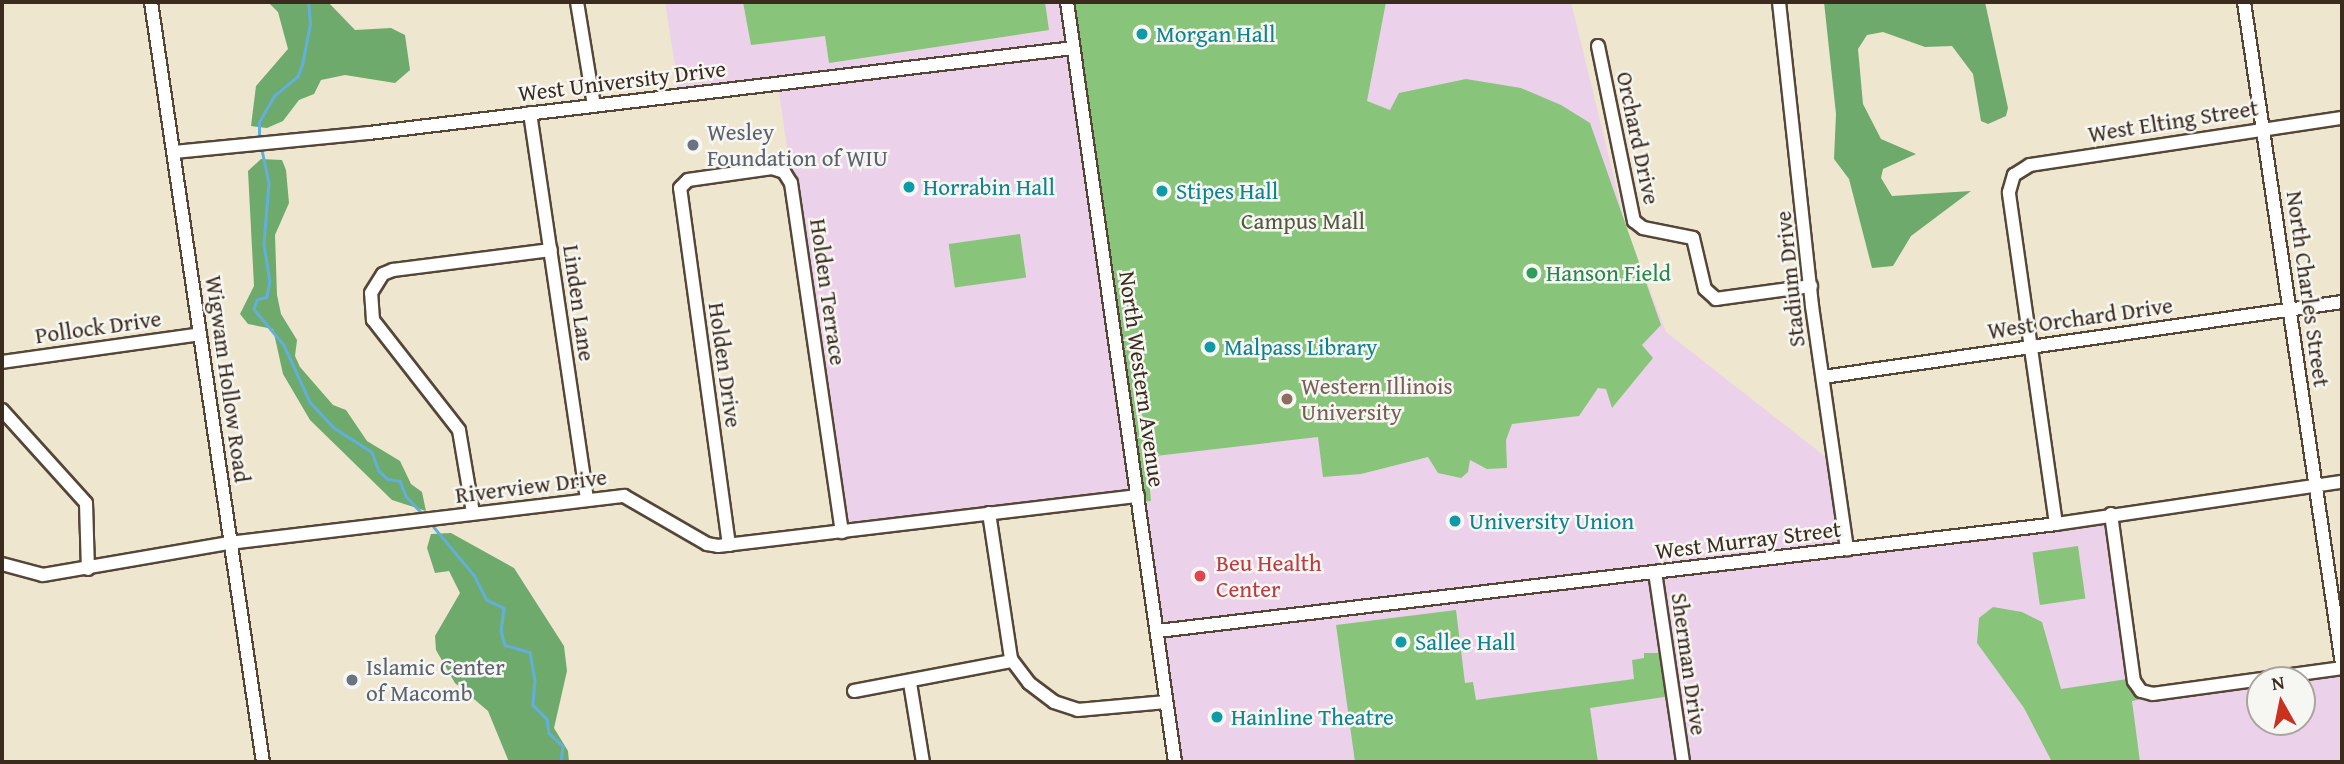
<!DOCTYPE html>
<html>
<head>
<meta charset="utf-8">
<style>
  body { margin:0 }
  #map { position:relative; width:2344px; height:764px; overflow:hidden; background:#eee6ce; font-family:"Gentium Book Plus",serif }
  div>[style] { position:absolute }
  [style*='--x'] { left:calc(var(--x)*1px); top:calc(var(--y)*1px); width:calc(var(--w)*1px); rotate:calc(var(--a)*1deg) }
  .built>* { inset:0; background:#ecd1ea }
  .green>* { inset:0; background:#88c57b; transform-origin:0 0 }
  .forest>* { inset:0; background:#6eaa6b }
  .stream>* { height:2.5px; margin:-1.25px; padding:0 1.25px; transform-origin:1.25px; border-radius:1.25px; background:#63afdc }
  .roads { filter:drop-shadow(2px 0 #564638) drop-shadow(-2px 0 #564638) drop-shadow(0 2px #564638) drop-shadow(0 -2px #564638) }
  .minor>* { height:12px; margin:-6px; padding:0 6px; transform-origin:6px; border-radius:6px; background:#fff }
  .dots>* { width:19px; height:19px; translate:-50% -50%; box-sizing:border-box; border:4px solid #f6f6f2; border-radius:50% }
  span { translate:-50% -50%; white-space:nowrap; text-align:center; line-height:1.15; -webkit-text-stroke:5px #f6f6f2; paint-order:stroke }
  .culture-label { font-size:23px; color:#0d838f }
  .left { translate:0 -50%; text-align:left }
  .street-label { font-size:23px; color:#3b2a1e }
  .worship-label { font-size:23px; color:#5b616d }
  .park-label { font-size:23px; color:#52583a }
  .leisure-label { font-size:23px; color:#27864d }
  .education-label { font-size:23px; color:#785e54 }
  .health-label { font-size:23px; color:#be3a42 }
  .frame { position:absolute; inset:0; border:4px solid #3b2a1e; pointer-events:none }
  .north { position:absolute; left:2246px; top:666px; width:70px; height:70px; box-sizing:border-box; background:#f6f6f2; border:2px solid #aba49d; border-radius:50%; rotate:351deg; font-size:19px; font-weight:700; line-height:28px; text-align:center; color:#3b2a1e }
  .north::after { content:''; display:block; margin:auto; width:24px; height:32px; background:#c8321e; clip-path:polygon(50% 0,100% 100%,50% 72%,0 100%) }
</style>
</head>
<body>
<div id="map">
  <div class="built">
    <div style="clip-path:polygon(evenodd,665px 2px,1571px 2px,1626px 227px,1666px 332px,1836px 465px,1847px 550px,2111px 514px,2141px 691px,2342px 668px,2342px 762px,1175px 762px,1138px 496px,842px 532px,778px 85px,680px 96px,665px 2px,2260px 680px,2302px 680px,2302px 722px,2260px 722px,2260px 680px)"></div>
  </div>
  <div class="green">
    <div style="clip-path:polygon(743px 2px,1045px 2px,1049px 30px,829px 63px,825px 36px,751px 45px)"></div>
    <div style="clip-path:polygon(1067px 2px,1386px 2px,1367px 101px,1390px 110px,1399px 93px,1466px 79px,1521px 88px,1561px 105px,1590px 123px,1661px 325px,1642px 345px,1653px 358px,1612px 408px,1606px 389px,1598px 388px,1579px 416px,1512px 424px,1506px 440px,1507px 468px,1487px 469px,1470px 460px,1468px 472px,1461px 478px,1438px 473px,1428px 457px,1361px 474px,1323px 477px,1318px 437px,1147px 457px,1151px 501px,1139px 502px)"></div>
    <div style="left:1020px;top:234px;width:44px;height:72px;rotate:82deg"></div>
    <div style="left:2078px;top:546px;width:53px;height:46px;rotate:82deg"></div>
    <div style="clip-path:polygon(1993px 607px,2022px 612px,2042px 622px,2061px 689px,2134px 678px,2142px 699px,2132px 701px,2140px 762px,2052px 762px,2024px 708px,1977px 643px,1979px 618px)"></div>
    <div style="clip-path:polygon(1456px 610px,1465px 683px,1473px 682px,1476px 700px,1634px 679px,1632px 660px,1644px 658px,1644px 653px,1666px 653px,1671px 696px,1590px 708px,1598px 762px,1355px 762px,1336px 625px)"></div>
  </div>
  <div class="forest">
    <div style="clip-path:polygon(268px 2px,328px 2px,355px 30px,391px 28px,405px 35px,410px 70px,395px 83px,345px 75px,321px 80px,314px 94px,299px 100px,283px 121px,267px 128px,251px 126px,256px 86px,288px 49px,278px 12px)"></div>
    <div style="clip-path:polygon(1824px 2px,1985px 2px,2008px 108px,2006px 116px,1988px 124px,1981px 121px,1973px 74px,1952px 46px,1925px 47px,1883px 32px,1867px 35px,1858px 49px,1863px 104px,1881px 139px,1916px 154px,1883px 169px,1881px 178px,1892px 196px,1971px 191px,1911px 236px,1893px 266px,1872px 268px,1849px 179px,1834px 159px,1836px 114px)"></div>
    <div style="clip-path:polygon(261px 159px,282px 160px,286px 170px,289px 203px,275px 235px,277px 295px,281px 314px,297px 340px,295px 356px,300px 367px,333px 405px,346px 410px,367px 441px,400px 461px,411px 484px,422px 492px,426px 511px,392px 500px,310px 420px,283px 374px,273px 329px,248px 324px,240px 314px,254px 286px,248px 171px)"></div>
    <div style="clip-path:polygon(451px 533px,514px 568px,564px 646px,567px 671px,554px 728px,568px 751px,569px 762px,509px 762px,488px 711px,455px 683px,436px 650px,435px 636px,460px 593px,449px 571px,435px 573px,427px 548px,431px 534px)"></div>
  </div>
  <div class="stream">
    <div style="--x:259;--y:137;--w:15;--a:-90"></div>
    <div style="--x:259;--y:122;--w:30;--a:-60"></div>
    <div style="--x:274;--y:96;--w:30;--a:-40"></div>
    <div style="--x:297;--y:77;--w:13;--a:-67"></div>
    <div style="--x:302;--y:65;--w:42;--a:-79"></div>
    <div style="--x:310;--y:24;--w:22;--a:-95"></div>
    <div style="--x:262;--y:150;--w:34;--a:78"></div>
    <div style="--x:269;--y:183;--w:61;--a:94.7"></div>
    <div style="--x:264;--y:244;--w:37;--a:81"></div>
    <div style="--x:270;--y:281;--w:16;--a:101"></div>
    <div style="--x:267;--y:297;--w:10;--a:163"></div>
    <div style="--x:257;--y:300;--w:9;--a:108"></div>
    <div style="--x:254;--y:309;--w:47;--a:50.2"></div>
    <div style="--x:284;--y:345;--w:63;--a:65.5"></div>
    <div style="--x:310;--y:402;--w:34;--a:47"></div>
    <div style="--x:333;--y:427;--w:46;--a:32.7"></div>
    <div style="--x:372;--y:452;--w:20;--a:70"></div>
    <div style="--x:379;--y:471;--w:12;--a:42"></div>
    <div style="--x:388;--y:479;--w:12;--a:9"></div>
    <div style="--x:400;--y:481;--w:16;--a:68"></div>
    <div style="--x:406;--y:496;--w:22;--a:47"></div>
    <div style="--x:433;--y:526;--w:64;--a:50.1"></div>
    <div style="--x:474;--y:575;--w:28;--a:63"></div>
    <div style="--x:487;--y:600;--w:19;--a:25"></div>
    <div style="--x:504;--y:608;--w:23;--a:97"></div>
    <div style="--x:501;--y:631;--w:15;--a:74"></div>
    <div style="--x:505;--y:645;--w:26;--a:16"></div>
    <div style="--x:530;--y:652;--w:28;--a:80"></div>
    <div style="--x:535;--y:680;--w:25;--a:95"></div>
    <div style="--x:533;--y:705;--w:20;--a:45"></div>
    <div style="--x:547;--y:719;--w:14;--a:82"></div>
    <div style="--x:549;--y:733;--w:19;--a:43"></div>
    <div style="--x:563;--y:746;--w:16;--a:97"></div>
  </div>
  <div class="roads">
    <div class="minor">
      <div style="--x:151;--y:2;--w:768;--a:81.62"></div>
      <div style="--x:577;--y:2;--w:105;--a:80.7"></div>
      <div style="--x:1067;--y:2;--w:768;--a:81.91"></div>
      <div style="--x:1779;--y:2;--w:306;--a:83.8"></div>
      <div style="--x:1812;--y:306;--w:246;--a:81.8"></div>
      <div style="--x:2244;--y:2;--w:669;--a:81.58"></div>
      <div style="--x:1598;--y:46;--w:179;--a:78.4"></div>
      <div style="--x:1634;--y:221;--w:11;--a:38"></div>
      <div style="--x:1643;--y:228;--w:51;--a:11.3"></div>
      <div style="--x:1693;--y:238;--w:52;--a:76.8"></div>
      <div style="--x:1705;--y:289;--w:15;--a:42"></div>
      <div style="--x:1716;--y:299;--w:96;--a:-7.8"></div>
      <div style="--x:530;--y:113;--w:391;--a:81.6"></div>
      <div style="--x:175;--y:152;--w:195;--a:-5.6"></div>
      <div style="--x:369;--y:133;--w:709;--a:-6.88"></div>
      <div style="--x:2;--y:362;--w:200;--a:-8"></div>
      <div style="--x:1823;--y:377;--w:524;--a:-8.22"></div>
      <div style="--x:2;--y:410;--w:125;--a:47.9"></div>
      <div style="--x:86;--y:503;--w:66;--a:88.3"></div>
      <div style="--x:473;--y:513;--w:84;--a:-99.6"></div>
      <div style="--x:459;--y:430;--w:140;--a:-128"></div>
      <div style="--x:373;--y:320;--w:27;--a:-94"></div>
      <div style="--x:371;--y:293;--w:22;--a:-58"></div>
      <div style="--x:383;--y:274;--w:11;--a:-22"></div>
      <div style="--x:393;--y:270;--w:159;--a:-7.2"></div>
      <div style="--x:989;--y:513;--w:148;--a:81.4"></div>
      <div style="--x:1011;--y:659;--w:30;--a:53"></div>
      <div style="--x:1029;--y:683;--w:31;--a:37"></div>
      <div style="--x:1054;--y:702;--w:25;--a:18"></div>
      <div style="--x:1078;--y:710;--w:88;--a:-5.2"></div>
      <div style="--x:2111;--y:514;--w:169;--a:82.2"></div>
      <div style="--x:2134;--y:681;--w:12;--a:55"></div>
      <div style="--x:2141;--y:691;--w:12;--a:14"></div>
      <div style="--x:2153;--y:694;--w:191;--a:-7.8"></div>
      <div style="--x:2056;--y:524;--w:335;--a:-98.1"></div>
      <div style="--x:2009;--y:192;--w:18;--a:-74"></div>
      <div style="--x:2014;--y:175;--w:19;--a:-32"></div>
      <div style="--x:2030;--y:165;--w:316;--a:-8.6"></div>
      <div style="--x:729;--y:545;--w:360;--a:-97.8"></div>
      <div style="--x:680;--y:188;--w:11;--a:-45"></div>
      <div style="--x:688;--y:180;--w:85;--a:-8.1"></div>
      <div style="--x:772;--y:168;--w:13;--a:18"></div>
      <div style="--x:784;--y:172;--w:13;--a:58"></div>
      <div style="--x:791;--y:183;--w:353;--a:81.7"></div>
      <div style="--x:2;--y:564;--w:42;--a:15"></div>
      <div style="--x:43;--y:575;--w:189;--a:-9.8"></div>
      <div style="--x:229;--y:543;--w:398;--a:-6.8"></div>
      <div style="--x:624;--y:496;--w:96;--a:30"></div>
      <div style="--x:707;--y:544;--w:11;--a:10"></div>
      <div style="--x:718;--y:546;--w:423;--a:-6.8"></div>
      <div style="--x:1655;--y:572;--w:192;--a:81.6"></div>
      <div style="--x:1158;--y:631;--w:904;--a:-6.79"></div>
      <div style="--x:2056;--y:524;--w:289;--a:-8.4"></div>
      <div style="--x:910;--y:683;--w:80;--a:80.7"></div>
      <div style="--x:854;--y:691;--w:161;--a:-10.8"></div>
    </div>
  </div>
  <div class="dots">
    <div style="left:1142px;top:34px;background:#0f9aa8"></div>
    <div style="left:693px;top:145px;background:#6b7280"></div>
    <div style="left:909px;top:187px;background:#0f9aa8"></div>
    <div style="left:1162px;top:191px;background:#0f9aa8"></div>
    <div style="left:1532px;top:273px;background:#2e9e5b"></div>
    <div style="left:1210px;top:347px;background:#0f9aa8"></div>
    <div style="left:1287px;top:399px;background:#8d6e63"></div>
    <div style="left:1455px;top:521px;background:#0f9aa8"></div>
    <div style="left:1200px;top:576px;background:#e0444e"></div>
    <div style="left:1401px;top:642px;background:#0f9aa8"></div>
    <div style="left:352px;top:680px;background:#6b7280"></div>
    <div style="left:1217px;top:717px;background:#0f9aa8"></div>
  </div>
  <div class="culture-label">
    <span class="left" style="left:1156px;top:34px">Morgan Hall</span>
    <span class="left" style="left:923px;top:187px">Horrabin Hall</span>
    <span class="left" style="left:1176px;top:191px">Stipes Hall</span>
    <span class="left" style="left:1224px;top:347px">Malpass Library</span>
    <span class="left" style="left:1469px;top:521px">University Union</span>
    <span class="left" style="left:1415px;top:642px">Sallee Hall</span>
    <span class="left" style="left:1231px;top:717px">Hainline Theatre</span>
  </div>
  <div class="street-label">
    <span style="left:622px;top:81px;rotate:-7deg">West University Drive</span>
    <span style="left:2173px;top:121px;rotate:-9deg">West Elting Street</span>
    <span style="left:1638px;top:138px;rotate:78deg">Orchard Drive</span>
    <span style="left:1790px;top:279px;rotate:-96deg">Stadium Drive</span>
    <span style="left:2308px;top:289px;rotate:82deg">North Charles Street</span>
    <span style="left:828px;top:292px;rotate:82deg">Holden Terrace</span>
    <span style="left:579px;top:303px;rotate:82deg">Linden Lane</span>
    <span style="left:2080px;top:318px;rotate:-8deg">West Orchard Drive</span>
    <span style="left:98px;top:327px;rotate:-8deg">Pollock Drive</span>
    <span style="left:725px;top:365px;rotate:82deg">Holden Drive</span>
    <span style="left:228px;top:379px;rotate:82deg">Wigwam Hollow Road</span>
    <span style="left:1142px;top:379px;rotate:82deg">North Western Avenue</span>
    <span style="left:531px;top:486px;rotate:-7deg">Riverview Drive</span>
    <span style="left:1748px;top:540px;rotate:-7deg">West Murray Street</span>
    <span style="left:1689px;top:664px;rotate:82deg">Sherman Drive</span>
  </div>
  <div class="worship-label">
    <span class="left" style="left:707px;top:145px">Wesley<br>Foundation of WIU</span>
    <span class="left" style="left:366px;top:680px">Islamic Center<br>of Macomb</span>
  </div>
  <div class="park-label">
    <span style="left:1303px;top:221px">Campus Mall</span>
  </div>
  <div class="leisure-label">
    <span class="left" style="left:1546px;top:273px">Hanson Field</span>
  </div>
  <div class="education-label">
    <span class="left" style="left:1301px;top:399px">Western Illinois<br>University</span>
  </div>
  <div class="health-label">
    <span class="left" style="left:1216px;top:576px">Beu Health<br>Center</span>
  </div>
  <div class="frame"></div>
  <div class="north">N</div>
</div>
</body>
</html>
